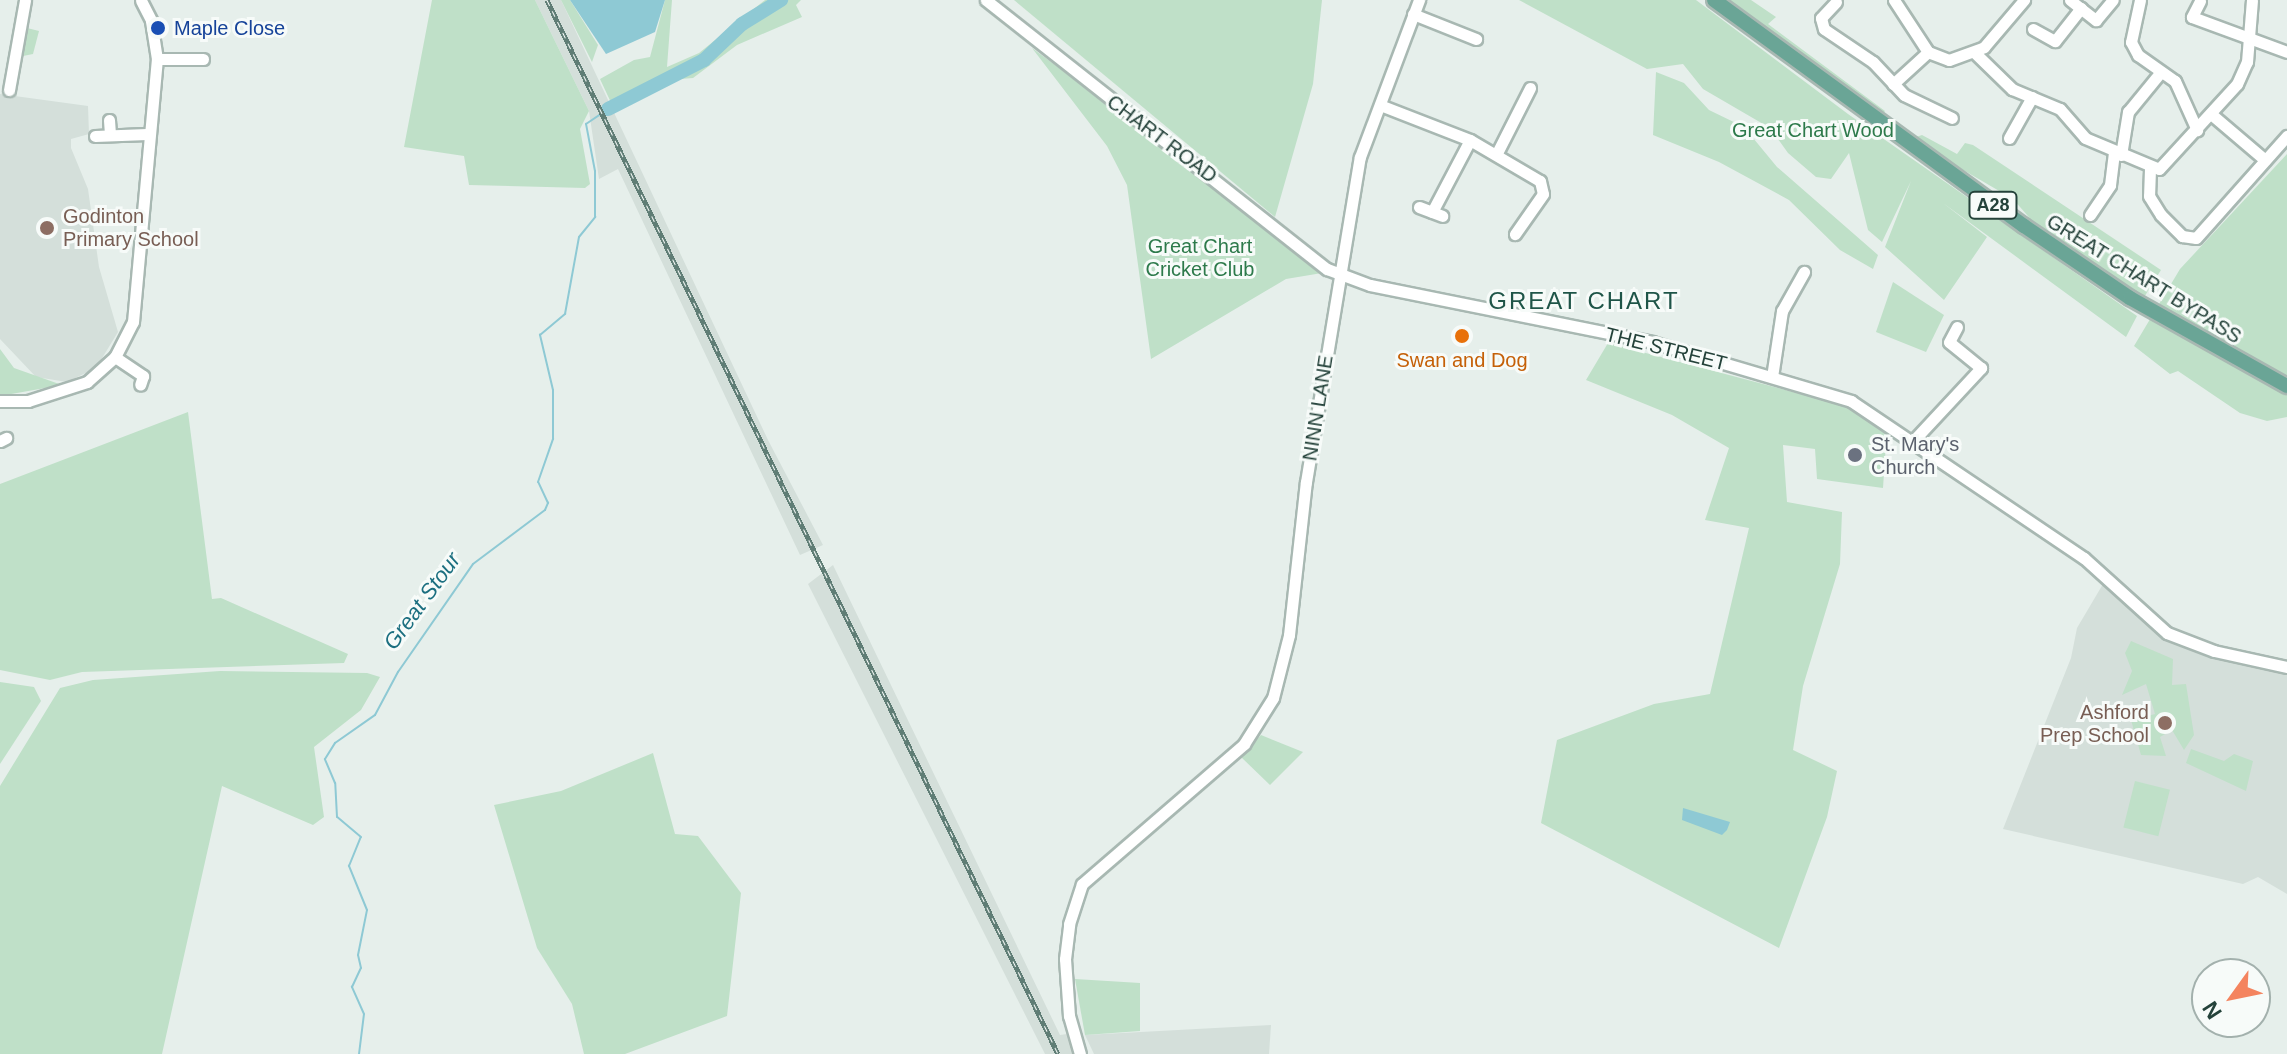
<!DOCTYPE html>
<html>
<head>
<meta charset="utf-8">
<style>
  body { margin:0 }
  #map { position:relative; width:2287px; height:1054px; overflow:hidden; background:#e6efeb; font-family:Helvetica,sans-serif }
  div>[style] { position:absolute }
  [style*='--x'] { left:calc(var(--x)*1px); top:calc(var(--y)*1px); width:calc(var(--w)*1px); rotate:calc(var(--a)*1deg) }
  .built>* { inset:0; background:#d4dfda }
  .green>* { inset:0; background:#bfe0c8; transform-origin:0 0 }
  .water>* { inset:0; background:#8ec9d4 }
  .stream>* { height:2px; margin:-1px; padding:0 1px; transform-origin:1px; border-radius:1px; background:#8ec9d4 }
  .river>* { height:14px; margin:-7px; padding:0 7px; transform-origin:7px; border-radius:7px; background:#8ec9d4 }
  .roads { filter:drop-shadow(2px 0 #a8b8b2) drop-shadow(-2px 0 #a8b8b2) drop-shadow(0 2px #a8b8b2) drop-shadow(0 -2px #a8b8b2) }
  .minor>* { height:11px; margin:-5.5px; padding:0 5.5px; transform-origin:5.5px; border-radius:5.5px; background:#fff }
  .major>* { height:14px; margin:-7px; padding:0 7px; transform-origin:7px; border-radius:7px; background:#6aa596 }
  .rail>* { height:5px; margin-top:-2.5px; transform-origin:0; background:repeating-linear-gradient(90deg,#f7fbf9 0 6px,#5f7d75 0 12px); box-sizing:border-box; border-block:2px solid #5f7d75 }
  .dots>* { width:22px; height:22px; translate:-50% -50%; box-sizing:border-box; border:4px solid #f7fbf9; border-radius:50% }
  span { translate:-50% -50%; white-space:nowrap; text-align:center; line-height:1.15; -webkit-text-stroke:6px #f7fbf9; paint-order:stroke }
  .shield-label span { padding:2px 6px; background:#f7fbf9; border:2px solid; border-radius:6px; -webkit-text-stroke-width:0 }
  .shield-label { font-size:18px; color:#24423a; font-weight:700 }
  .transit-label { font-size:20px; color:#164399 }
  .left { translate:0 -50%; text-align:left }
  .park-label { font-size:20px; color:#2d7a4b }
  .street-label { font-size:20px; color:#24423a }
  .education-label { font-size:20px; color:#785e54 }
  .right { translate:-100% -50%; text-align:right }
  .food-label { font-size:20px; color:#c56008 }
  .worship-label { font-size:20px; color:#5b616d }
  .water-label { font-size:22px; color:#1c6f80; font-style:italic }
  .quarter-label { font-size:24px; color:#1f5548; letter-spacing:2px }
  .north { position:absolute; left:2191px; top:958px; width:80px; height:80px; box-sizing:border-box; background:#f7fbf9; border:2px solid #a3b1ad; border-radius:50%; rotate:237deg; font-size:22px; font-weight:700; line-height:32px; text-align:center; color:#24423a }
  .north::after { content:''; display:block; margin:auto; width:28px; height:36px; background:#f4845f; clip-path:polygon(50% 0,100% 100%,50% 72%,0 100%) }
</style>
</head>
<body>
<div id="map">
  <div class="built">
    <div style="clip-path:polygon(535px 0,561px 0,768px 440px,823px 545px,800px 555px,618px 169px,599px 179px,589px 111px)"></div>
    <div style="clip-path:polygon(0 94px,88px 106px,89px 134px,71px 139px,71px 148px,88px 189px,99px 267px,118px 332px,96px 368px,67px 382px,36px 377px,0 339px)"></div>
    <div style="clip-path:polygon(833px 565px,1060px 1035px,1067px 1034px,1073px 1054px,1045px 1054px,808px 584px)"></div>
    <div style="clip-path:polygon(2103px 584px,2150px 627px,2177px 642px,2287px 670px,2287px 894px,2258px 877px,2243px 884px,2003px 829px,2071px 658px,2077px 628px)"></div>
    <div style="clip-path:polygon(1271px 1025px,1269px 1054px,1094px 1054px,1085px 1035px)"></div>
  </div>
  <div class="green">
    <div style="clip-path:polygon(432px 0,535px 0,589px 111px,580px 129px,590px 184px,585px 188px,469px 185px,464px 156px,404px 147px)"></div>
    <div style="clip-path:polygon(561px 0,570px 0,598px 45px,592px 62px)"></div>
    <div style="clip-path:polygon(665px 0,672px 0,667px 67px,699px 53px,765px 0,801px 0,796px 5px,802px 17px,737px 45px,693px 78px,667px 80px,614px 109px,600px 79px,634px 60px,650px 57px)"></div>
    <div style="clip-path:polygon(1014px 0,1322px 0,1313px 84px,1275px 217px)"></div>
    <div style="clip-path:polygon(1519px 0,1696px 0,1848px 114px,2137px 316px,2126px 337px,1943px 203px,1987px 237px,1944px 300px,1885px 247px,1911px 181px,1882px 242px,1868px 230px,1849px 153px,1831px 179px,1816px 177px,1788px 153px,1770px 128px,1703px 89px,1683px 64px,1647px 69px)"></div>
    <div style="clip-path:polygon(1724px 0,1751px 0,1776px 17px,1768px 24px,1885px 111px,1878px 120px)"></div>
    <div style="clip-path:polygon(27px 28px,39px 31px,33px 54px,23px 56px)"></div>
    <div style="clip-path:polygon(1032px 48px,1149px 134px,1322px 273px,1286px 279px,1151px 359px,1127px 185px,1107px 146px)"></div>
    <div style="clip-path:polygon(1656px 72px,1684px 83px,1709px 110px,1744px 127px,1777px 167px,1878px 255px,1873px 269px,1840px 250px,1789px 200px,1719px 162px,1653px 135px)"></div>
    <div style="clip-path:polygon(1922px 135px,1957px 154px,1965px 143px,1973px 145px,2161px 270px,2143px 299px,2041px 231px,2013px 199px,1910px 139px)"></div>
    <div style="clip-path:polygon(2287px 154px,2287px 417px,2267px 421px,2240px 413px,2178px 371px,2170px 374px,2134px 346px,2180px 269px)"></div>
    <div style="clip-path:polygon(1893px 282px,1944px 315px,1926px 352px,1876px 332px)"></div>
    <div style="clip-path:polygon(1608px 343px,1842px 405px,1887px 429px,1883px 488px,1817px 479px,1815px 449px,1783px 445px,1787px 502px,1842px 512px,1840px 564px,1803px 686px,1793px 750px,1837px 771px,1827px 817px,1779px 948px,1541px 823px,1557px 740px,1654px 704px,1710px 694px,1749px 528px,1705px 520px,1729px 448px,1672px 415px,1586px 380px)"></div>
    <div style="clip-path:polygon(0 349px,14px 368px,62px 385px,0 396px)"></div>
    <div style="clip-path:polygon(188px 412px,212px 599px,221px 598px,348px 654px,344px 663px,82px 672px,50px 680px,0 670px,0 484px)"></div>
    <div style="clip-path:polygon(2131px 641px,2173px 659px,2172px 685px,2186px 684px,2194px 735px,2184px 750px,2172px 730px,2160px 737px,2166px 756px,2141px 755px,2131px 720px,2155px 714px,2146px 684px,2122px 695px,2132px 671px,2125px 653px)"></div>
    <div style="clip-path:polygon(220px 671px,367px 673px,380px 677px,361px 710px,314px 747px,324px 817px,313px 825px,222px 786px,162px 1054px,0 1054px,0 786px,60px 688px,93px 680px)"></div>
    <div style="clip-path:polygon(0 682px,34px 687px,41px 701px,0 764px)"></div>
    <div style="clip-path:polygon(1261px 735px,1303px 752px,1270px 785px,1241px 757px)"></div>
    <div style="clip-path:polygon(2191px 749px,2224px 761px,2234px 754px,2253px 761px,2246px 791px,2186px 763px)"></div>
    <div style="clip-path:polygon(653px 753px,675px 834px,698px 836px,741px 893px,727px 1016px,625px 1054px,584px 1054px,572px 1004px,537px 948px,494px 805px,561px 791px)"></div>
    <div style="left:2135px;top:781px;width:36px;height:48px;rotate:14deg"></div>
    <div style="clip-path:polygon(1075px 979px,1140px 983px,1140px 1031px,1085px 1035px)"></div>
  </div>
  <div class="water">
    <div style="clip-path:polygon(570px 0,665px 0,655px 32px,606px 54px)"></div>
    <div style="clip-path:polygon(1683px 808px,1730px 822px,1727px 830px,1722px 835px,1682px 820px)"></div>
  </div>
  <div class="stream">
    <div style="--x:359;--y:1054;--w:40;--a:-82.9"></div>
    <div style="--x:364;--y:1014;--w:30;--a:-114"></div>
    <div style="--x:352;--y:987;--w:21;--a:-65"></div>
    <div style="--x:361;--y:968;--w:13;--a:-103"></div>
    <div style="--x:358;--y:955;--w:46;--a:-78.7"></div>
    <div style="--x:367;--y:910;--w:48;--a:-112.2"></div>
    <div style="--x:349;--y:866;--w:31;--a:-68"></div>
    <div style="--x:361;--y:837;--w:31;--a:-140"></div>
    <div style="--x:337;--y:817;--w:34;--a:-93"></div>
    <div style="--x:335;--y:783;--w:26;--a:-113"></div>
    <div style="--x:325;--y:759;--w:19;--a:-58"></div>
    <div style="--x:335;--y:743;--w:49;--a:-35"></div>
    <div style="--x:375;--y:715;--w:49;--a:-61.9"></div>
    <div style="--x:398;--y:672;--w:131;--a:-55.2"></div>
    <div style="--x:473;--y:564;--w:90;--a:-36.9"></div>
    <div style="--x:545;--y:510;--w:8;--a:-67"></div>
    <div style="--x:548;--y:503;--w:23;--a:-115"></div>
    <div style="--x:538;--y:482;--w:46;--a:-70.8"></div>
    <div style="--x:553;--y:439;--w:49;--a:-90"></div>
    <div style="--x:553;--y:390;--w:57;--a:-103.3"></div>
    <div style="--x:540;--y:335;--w:33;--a:-40"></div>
    <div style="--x:565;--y:314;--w:78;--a:-79.7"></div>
    <div style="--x:579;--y:237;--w:26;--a:-51"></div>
    <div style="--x:595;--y:217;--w:46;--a:-90"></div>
    <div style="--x:595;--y:171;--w:48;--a:-100.8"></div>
    <div style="--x:586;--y:124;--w:27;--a:-34"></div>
  </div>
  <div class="river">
    <div style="--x:608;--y:109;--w:108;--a:-27"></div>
    <div style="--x:704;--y:60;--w:52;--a:-43.5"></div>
    <div style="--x:742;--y:24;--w:46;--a:-31.6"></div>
  </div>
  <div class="roads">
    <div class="minor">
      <div style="--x:986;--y:0;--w:434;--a:38.3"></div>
      <div style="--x:1327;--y:269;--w:46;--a:20.4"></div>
      <div style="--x:1370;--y:285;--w:288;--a:11.4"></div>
      <div style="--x:1652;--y:342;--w:208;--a:16.5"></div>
      <div style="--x:1851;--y:401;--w:281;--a:34"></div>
      <div style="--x:2084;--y:558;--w:112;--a:42.1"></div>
      <div style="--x:2167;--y:633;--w:50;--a:21"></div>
      <div style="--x:2214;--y:651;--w:75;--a:12.4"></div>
      <div style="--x:1894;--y:0;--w:62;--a:56.8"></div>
      <div style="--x:1928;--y:52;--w:22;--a:21"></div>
      <div style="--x:1949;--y:60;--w:37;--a:-20"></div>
      <div style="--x:1984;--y:47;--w:62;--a:-49.6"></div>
      <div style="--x:2070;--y:0;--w:33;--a:38"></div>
      <div style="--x:2096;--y:20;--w:26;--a:-50"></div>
      <div style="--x:2140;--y:0;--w:43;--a:102.1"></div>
      <div style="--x:2131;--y:42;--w:15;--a:62"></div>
      <div style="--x:2138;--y:55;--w:45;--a:35.1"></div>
      <div style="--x:2175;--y:81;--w:54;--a:65.8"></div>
      <div style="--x:2200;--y:1;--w:18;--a:117"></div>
      <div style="--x:2192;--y:17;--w:101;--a:20.2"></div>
      <div style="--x:1836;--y:2;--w:22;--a:133"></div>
      <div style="--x:1821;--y:18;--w:11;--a:75"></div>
      <div style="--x:1824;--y:29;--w:59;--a:34"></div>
      <div style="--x:1873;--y:62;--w:45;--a:46.8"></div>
      <div style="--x:1904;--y:95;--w:53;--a:25.6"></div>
      <div style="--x:1413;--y:14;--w:68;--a:21.6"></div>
      <div style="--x:2033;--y:29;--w:25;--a:29"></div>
      <div style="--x:2055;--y:41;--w:42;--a:-51.8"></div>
      <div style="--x:1975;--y:53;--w:52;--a:44.2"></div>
      <div style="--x:2012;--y:89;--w:52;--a:22.6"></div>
      <div style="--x:2060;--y:109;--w:38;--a:49"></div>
      <div style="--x:2085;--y:138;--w:80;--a:22.7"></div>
      <div style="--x:2159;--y:169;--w:115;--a:-47.5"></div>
      <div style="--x:2237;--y:84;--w:24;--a:-66"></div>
      <div style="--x:2247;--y:62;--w:62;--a:-85.4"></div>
      <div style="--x:157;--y:59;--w:46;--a:0"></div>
      <div style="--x:1893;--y:84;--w:47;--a:-42.4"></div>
      <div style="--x:9;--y:90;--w:91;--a:-79.9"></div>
      <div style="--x:1380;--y:105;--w:97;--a:21.3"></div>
      <div style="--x:1470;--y:140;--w:81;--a:30.4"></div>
      <div style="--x:1540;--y:181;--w:13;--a:77"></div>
      <div style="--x:1543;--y:194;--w:49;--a:125"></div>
      <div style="--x:2211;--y:114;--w:71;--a:40.4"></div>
      <div style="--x:109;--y:120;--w:15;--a:86"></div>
      <div style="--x:95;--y:136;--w:52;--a:-2.2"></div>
      <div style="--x:2009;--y:138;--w:47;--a:-60.7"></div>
      <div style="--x:1497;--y:153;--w:73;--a:-63.1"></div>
      <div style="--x:2121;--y:155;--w:44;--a:-80.8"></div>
      <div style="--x:2128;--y:112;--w:50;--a:-50.6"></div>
      <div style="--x:2150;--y:169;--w:27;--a:92"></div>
      <div style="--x:2149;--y:196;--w:22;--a:58"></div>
      <div style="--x:2161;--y:215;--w:30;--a:45"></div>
      <div style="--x:2182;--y:236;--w:14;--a:8"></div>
      <div style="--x:2196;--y:238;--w:137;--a:-48.3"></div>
      <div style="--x:1419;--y:207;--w:25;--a:21"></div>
      <div style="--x:1432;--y:212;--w:81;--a:-62.2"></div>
      <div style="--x:2090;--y:215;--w:36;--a:-56"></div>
      <div style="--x:2110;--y:185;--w:33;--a:-83"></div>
      <div style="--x:115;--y:357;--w:34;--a:34"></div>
      <div style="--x:143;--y:376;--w:9;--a:108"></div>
      <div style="--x:1772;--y:377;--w:67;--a:-81.4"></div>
      <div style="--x:1782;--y:311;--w:45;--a:-60.6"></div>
      <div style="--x:0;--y:401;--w:28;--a:0"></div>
      <div style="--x:28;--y:401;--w:62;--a:-17.9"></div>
      <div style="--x:87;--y:382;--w:38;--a:-42"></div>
      <div style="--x:115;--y:357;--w:39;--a:-63"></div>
      <div style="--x:133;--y:322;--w:264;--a:-84.8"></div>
      <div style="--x:157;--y:59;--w:39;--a:-99"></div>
      <div style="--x:151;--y:20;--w:22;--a:-117"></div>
      <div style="--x:0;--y:441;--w:7;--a:-27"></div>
      <div style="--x:1913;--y:441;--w:100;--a:-47"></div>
      <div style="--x:1981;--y:368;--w:41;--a:-140.9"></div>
      <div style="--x:1949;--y:342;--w:17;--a:-62"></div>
      <div style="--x:1080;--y:1054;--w:40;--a:-106"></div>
      <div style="--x:1069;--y:1016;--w:57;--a:-94"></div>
      <div style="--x:1065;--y:959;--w:35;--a:-83"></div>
      <div style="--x:1069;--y:924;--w:42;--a:-72"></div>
      <div style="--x:1082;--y:884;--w:214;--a:-40.8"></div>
      <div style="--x:1244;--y:744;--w:54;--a:-57.8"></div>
      <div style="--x:1273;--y:698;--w:65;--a:-75.7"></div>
      <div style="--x:1289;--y:635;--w:154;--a:-83.7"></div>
      <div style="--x:1306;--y:482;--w:329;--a:-80.6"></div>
      <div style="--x:1360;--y:157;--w:168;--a:-69.4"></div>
    </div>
    <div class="major">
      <div style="--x:1714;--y:0;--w:384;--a:36.1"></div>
      <div style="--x:2024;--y:226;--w:128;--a:34.2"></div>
      <div style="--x:2130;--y:298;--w:180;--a:29.3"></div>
    </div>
  </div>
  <div class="rail">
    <div style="--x:547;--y:0;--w:1171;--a:64.13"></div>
  </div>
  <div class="dots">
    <div style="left:158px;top:28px;background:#1a4fb4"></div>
    <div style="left:47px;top:228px;background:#8d6e63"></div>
    <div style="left:1462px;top:336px;background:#e8710a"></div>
    <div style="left:1855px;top:455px;background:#6b7280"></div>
    <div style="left:2165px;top:723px;background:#8d6e63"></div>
  </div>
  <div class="shield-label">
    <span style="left:1993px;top:205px">A28</span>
  </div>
  <div class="transit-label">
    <span class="left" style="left:174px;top:28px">Maple Close</span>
  </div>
  <div class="park-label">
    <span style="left:1813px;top:130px">Great Chart Wood</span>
    <span style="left:1200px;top:258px">Great Chart<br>Cricket Club</span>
  </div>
  <div class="street-label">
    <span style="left:1162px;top:139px;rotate:37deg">CHART ROAD</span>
    <span style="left:2144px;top:279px;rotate:32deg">GREAT CHART BYPASS</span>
    <span style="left:1666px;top:349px;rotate:14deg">THE STREET</span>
    <span style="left:1318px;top:408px;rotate:-81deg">NINN LANE</span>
  </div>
  <div class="education-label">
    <span class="left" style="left:63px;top:228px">Godinton<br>Primary School</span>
    <span class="right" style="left:2149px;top:724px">Ashford<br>Prep School</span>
  </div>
  <div class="food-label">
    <span style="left:1462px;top:360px">Swan and Dog</span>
  </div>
  <div class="worship-label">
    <span class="left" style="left:1871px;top:456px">St. Mary's<br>Church</span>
  </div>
  <div class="water-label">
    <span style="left:422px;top:601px;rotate:-54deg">Great Stour</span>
  </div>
  <div class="quarter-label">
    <span style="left:1584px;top:301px">GREAT CHART</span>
  </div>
  <div class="north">N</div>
</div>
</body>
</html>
